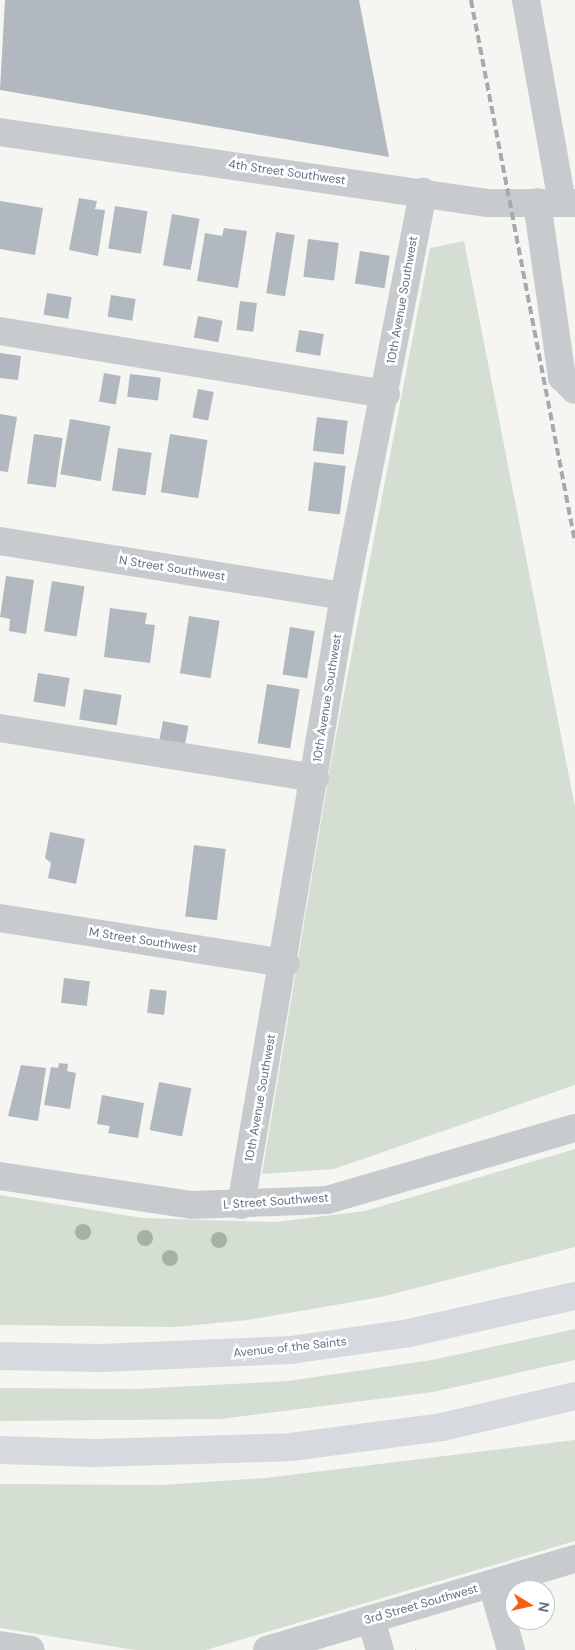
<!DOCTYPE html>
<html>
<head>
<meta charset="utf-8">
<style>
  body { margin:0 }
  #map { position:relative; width:575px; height:1650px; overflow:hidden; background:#f5f6f1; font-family:"DM Sans",sans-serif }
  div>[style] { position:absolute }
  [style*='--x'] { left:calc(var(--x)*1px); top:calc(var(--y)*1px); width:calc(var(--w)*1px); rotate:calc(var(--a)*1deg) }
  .green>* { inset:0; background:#d5ded2 }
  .building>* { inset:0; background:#b2b8bf; transform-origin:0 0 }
  .path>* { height:3px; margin-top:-1.5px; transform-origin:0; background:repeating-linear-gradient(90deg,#c0c2c4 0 2.5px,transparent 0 5px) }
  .minor>* { height:28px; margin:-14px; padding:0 14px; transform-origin:14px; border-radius:14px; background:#c8cbce }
  .highway>* { height:28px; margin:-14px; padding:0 14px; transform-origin:14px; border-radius:14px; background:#d6dadf }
  .rail>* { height:4px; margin-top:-2px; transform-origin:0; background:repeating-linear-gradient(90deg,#a5aab1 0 8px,transparent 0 12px) }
  .trees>* { width:16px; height:16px; margin:-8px; border-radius:50%; background:#a5b3a2 }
  span { translate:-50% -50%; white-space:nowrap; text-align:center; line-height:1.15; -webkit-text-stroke:5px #fff; paint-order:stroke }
  .street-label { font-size:12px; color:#627286 }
  .north { position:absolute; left:505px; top:1580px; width:50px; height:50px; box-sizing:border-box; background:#fff; border:1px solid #c0c7cf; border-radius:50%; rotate:99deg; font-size:14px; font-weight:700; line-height:20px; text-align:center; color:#627286 }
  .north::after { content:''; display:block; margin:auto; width:18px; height:22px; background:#f36014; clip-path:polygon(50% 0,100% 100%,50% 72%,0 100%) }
</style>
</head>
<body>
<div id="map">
  <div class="green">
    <div style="clip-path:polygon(464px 241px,575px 807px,575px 1085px,334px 1169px,262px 1174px,332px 756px,430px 248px)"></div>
    <div style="clip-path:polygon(575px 1149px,575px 1247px,381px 1297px,248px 1320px,175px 1327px,0 1325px,0 1195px,143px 1218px,275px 1222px,365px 1211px)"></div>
    <div style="clip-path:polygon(575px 1329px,575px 1360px,433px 1392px,220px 1419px,0 1421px,0 1388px,135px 1389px,288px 1381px,432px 1360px)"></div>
    <div style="clip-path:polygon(575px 1440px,575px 1541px,206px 1650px,135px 1650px,0 1628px,0 1484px,162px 1485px,265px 1478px)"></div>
  </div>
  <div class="building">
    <div style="clip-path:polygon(5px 0,359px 0,389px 157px,0 90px)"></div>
    <div style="clip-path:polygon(79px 198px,97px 201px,95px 209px,105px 210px,98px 256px,69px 250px)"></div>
    <div style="clip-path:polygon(0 201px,43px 208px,35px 255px,0 249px)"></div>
    <div style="left:115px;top:206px;width:33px;height:43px;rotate:9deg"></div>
    <div style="left:172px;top:214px;width:28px;height:52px;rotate:10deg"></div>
    <div style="clip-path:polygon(224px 228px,247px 231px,238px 288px,197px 281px,205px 233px,222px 236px)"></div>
    <div style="left:276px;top:232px;width:19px;height:62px;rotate:9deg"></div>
    <div style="left:308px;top:239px;width:31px;height:38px;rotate:7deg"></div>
    <div style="left:360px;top:251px;width:30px;height:33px;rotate:9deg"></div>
    <div style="left:47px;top:293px;width:25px;height:22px;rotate:9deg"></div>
    <div style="left:111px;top:295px;width:25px;height:22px;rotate:9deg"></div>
    <div style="left:240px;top:301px;width:17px;height:29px;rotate:7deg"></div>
    <div style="left:198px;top:316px;width:25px;height:22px;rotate:11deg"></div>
    <div style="left:299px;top:330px;width:25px;height:22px;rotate:9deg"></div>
    <div style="clip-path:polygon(0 353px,21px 356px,18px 380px,0 378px)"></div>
    <div style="left:104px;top:373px;width:17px;height:29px;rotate:10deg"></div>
    <div style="left:130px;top:374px;width:31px;height:23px;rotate:7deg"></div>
    <div style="left:198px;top:389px;width:16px;height:29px;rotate:11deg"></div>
    <div style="clip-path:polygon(0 414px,17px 417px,8px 472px,0 471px)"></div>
    <div style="left:317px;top:417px;width:31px;height:34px;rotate:7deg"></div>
    <div style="left:70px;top:419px;width:41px;height:56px;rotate:10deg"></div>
    <div style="left:34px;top:434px;width:29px;height:50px;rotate:8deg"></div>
    <div style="left:170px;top:434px;width:38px;height:59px;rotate:9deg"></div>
    <div style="left:118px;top:448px;width:34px;height:43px;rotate:8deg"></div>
    <div style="left:314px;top:462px;width:32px;height:49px;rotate:7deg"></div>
    <div style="clip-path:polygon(6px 576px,34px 580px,26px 634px,9px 631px,10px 619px,0 617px)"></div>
    <div style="left:52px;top:581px;width:33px;height:51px;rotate:9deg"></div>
    <div style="clip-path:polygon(110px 608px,147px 613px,145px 624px,155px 625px,150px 663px,104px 657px)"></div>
    <div style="left:189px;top:616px;width:31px;height:58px;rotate:9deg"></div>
    <div style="left:290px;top:627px;width:25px;height:48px;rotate:9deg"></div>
    <div style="left:38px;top:673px;width:32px;height:29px;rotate:9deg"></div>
    <div style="left:267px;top:684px;width:33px;height:60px;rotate:9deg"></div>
    <div style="left:84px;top:689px;width:38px;height:31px;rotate:9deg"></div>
    <div style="left:163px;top:721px;width:26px;height:19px;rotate:11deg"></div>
    <div style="clip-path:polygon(50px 832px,85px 839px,76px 884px,48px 878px,51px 863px,45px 858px)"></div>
    <div style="left:194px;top:845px;width:32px;height:72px;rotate:7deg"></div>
    <div style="left:64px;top:978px;width:26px;height:25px;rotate:7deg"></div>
    <div style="left:150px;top:989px;width:17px;height:24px;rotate:7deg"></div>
    <div style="clip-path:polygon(59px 1063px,68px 1064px,67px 1071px,76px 1073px,70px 1109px,44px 1105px,51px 1067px,58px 1068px)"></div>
    <div style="clip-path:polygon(21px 1065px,46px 1068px,38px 1121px,8px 1116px)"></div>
    <div style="left:159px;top:1082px;width:33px;height:49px;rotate:11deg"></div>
    <div style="clip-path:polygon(102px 1095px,144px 1103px,138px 1138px,108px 1133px,110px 1126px,97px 1124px)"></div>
  </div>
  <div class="path">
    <div style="--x:415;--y:1650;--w:1;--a:0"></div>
  </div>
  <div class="minor">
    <div style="--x:526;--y:0;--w:206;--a:79.9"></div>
    <div style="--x:0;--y:132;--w:493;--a:8.3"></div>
    <div style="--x:488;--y:203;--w:87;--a:0"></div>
    <div style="--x:537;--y:202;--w:177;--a:81.9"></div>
    <div style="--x:562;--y:377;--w:18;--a:45"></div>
    <div style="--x:0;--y:331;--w:391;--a:9.3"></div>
    <div style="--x:0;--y:541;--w:348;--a:9.1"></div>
    <div style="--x:0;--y:728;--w:319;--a:9"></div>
    <div style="--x:0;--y:918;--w:289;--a:9"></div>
    <div style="--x:0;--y:1176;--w:194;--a:8.6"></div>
    <div style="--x:192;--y:1205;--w:135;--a:-2.1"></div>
    <div style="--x:327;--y:1200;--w:258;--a:-16.2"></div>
    <div style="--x:241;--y:1205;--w:618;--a:-80.4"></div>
    <div style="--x:344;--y:596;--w:412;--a:-78.9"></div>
    <div style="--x:492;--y:1584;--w:69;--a:73.9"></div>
    <div style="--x:371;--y:1619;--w:32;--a:74"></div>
    <div style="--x:0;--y:1645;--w:31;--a:9"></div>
    <div style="--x:267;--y:1650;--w:321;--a:-16.5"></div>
  </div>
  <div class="highway">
    <div style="--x:0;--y:1356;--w:101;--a:1.1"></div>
    <div style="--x:101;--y:1358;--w:190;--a:-2.4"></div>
    <div style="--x:291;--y:1350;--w:119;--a:-8.2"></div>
    <div style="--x:409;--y:1333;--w:170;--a:-12.6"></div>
    <div style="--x:0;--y:1450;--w:94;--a:1.8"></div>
    <div style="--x:94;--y:1453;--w:197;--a:-1.7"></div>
    <div style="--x:291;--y:1447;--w:152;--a:-7.5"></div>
    <div style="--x:442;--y:1427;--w:137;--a:-13.1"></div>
  </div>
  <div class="rail">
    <div style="--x:471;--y:0;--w:552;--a:79.14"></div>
  </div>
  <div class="trees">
    <div style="left:83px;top:1232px"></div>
    <div style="left:145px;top:1238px"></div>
    <div style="left:219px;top:1240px"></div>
    <div style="left:170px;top:1258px"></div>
  </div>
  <div class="street-label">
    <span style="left:287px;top:173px;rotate:8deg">4th Street Southwest</span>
    <span style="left:403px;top:300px;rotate:-80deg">10th Avenue Southwest</span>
    <span style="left:172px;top:569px;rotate:9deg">N Street Southwest</span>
    <span style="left:328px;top:698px;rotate:-81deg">10th Avenue Southwest</span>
    <span style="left:143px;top:941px;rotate:9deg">M Street Southwest</span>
    <span style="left:261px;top:1098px;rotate:-80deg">10th Avenue Southwest</span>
    <span style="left:276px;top:1202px;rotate:-4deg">L Street Southwest</span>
    <span style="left:290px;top:1348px;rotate:-6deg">Avenue of the Saints</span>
    <span style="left:421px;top:1605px;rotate:-16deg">3rd Street Southwest</span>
  </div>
  <div class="north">N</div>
</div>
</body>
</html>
